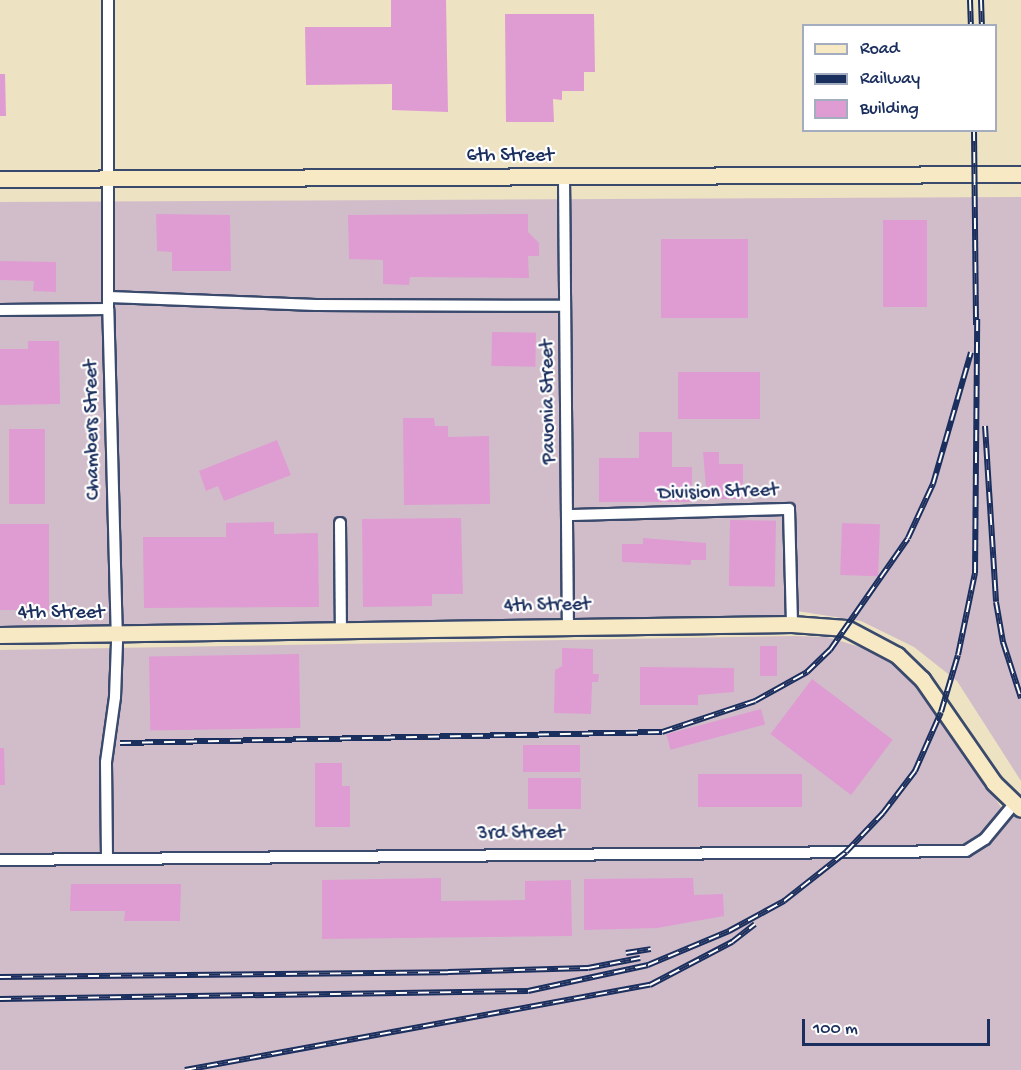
<!DOCTYPE html>
<html>
<head>
<meta charset="utf-8">
<style>
  body { margin:0 }
  #map { position:relative; width:1021px; height:1070px; overflow:hidden; background:#ede2c2; font-family:"Gochi Hand",sans-serif }
  div>[style] { position:absolute }
  [style*='--x'] { left:calc(var(--x)*1px); top:calc(var(--y)*1px); width:calc(var(--w)*1px); rotate:calc(var(--a)*1deg) }
  .industrial>* { inset:0; background:#d1bdc9 }
  .building>* { inset:0; background:#df9cd2; transform-origin:0 0 }
  .roads { filter:drop-shadow(2px 0 #3a4a6d) drop-shadow(-2px 0 #3a4a6d) drop-shadow(0 2px #3a4a6d) drop-shadow(0 -2px #3a4a6d) }
  .minor>* { height:10px; margin:-5px; padding:0 5px; transform-origin:5px; border-radius:5px; background:#fff }
  .secondary>* { height:15px; margin:-7.5px; padding:0 7.5px; transform-origin:7.5px; border-radius:7.5px; background:#f7e9c3 }
  .rail>* { height:6px; margin-top:-3px; transform-origin:0; background:repeating-linear-gradient(90deg,#fff 0 11px,#1b2f5e 0 22px); box-sizing:border-box; border-block:2px solid #1b2f5e }
  span { translate:-50% -50%; white-space:nowrap; text-align:center; line-height:1.15; -webkit-text-stroke:4.5px #fff; paint-order:stroke }
  .street-label { font-size:20px; color:#1b2f5e }
  .legend { position:absolute; left:802px; top:24px; width:195px; height:108px; box-sizing:border-box; background:#fff; border:2px solid #a4acbf; margin:0; padding:8px 10px; list-style:none; font-size:18px; color:#1b2f5e }
  .legend li { display:flex; align-items:center; gap:12px; height:30px }
  .legend b { width:30px; border:2px solid #a4acbf }
  .scale { position:absolute; left:802px; top:1019px; width:188px; height:27px; box-sizing:border-box; border:3px solid #1b2f5e; border-top:0; padding-left:8px; font-size:18px; line-height:21px; white-space:nowrap; color:#1b2f5e; -webkit-text-stroke:4px #fff; paint-order:stroke }
</style>
</head>
<body>
<div id="map">
  <div class="industrial">
    <div style="clip-path:polygon(1021px 197px,1021px 781px,957px 681px,914px 647px,861px 621px,797px 611px,796px 619px,0 627px,0 202px)"></div>
    <div style="clip-path:polygon(795px 636px,827px 637px,880px 653px,917px 685px,1001px 807px,1021px 820px,1021px 1070px,0 1070px,0 650px)"></div>
  </div>
  <div class="building">
    <div style="clip-path:polygon(391px 0,446px 0,448px 112px,392px 110px,392px 84px,306px 85px,305px 27px,391px 27px)"></div>
    <div style="clip-path:polygon(505px 14px,594px 14px,595px 72px,584px 72px,584px 91px,562px 91px,562px 100px,553px 99px,554px 122px,506px 122px)"></div>
    <div style="clip-path:polygon(0 74px,5px 74px,6px 116px,0 116px)"></div>
    <div style="clip-path:polygon(156px 214px,230px 215px,231px 271px,172px 271px,172px 252px,157px 251px)"></div>
    <div style="clip-path:polygon(528px 214px,528px 232px,539px 243px,539px 256px,528px 256px,529px 278px,410px 277px,409px 285px,383px 284px,383px 260px,349px 259px,348px 215px)"></div>
    <div style="left:883px;top:220px;width:44px;height:87px"></div>
    <div style="left:661px;top:239px;width:87px;height:79px"></div>
    <div style="clip-path:polygon(0 261px,56px 262px,56px 292px,33px 291px,34px 281px,0 280px)"></div>
    <div style="left:492px;top:332px;width:44px;height:34px;rotate:1deg"></div>
    <div style="clip-path:polygon(28px 341px,59px 341px,60px 404px,0 405px,0 349px,28px 349px)"></div>
    <div style="left:678px;top:372px;width:82px;height:47px"></div>
    <div style="clip-path:polygon(403px 418px,434px 418px,435px 426px,448px 426px,448px 437px,489px 436px,490px 504px,404px 505px)"></div>
    <div style="left:9px;top:429px;width:36px;height:75px"></div>
    <div style="clip-path:polygon(639px 432px,672px 432px,672px 467px,692px 467px,692px 502px,599px 502px,599px 458px,639px 458px)"></div>
    <div style="clip-path:polygon(277px 440px,291px 475px,224px 501px,218px 486px,206px 491px,199px 471px)"></div>
    <div style="clip-path:polygon(703px 452px,719px 452px,719px 464px,743px 464px,743px 499px,707px 499px)"></div>
    <div style="clip-path:polygon(461px 518px,463px 594px,432px 594px,432px 606px,363px 607px,362px 519px)"></div>
    <div style="left:730px;top:520px;width:46px;height:66px;rotate:1deg"></div>
    <div style="clip-path:polygon(274px 522px,274px 534px,318px 533px,319px 607px,144px 608px,143px 537px,226px 537px,226px 523px)"></div>
    <div style="left:842px;top:523px;width:38px;height:52px;rotate:2deg"></div>
    <div style="left:0;top:524px;width:49px;height:86px"></div>
    <div style="clip-path:polygon(643px 538px,706px 543px,706px 560px,691px 560px,691px 565px,622px 562px,622px 544px,643px 544px)"></div>
    <div style="left:760px;top:646px;width:17px;height:30px"></div>
    <div style="clip-path:polygon(562px 648px,593px 649px,593px 674px,599px 674px,598px 682px,592px 682px,591px 714px,554px 713px,555px 670px,562px 666px)"></div>
    <div style="left:299px;top:654px;width:74px;height:150px;rotate:89deg"></div>
    <div style="clip-path:polygon(640px 667px,734px 668px,734px 692px,698px 695px,698px 705px,640px 705px)"></div>
    <div style="left:812px;top:679px;width:101px;height:69px;rotate:37deg"></div>
    <div style="left:761px;top:709px;width:16px;height:98px;rotate:75deg"></div>
    <div style="left:580px;top:745px;width:27px;height:57px;rotate:90deg"></div>
    <div style="clip-path:polygon(0 748px,4px 748px,5px 785px,0 785px)"></div>
    <div style="clip-path:polygon(315px 763px,342px 763px,342px 786px,350px 786px,350px 827px,315px 827px)"></div>
    <div style="left:698px;top:774px;width:104px;height:33px"></div>
    <div style="left:528px;top:778px;width:53px;height:31px"></div>
    <div style="clip-path:polygon(441px 878px,441px 901px,525px 900px,525px 881px,571px 880px,572px 936px,322px 939px,322px 880px)"></div>
    <div style="clip-path:polygon(693px 878px,694px 895px,723px 894px,724px 916px,657px 928px,584px 930px,584px 879px)"></div>
    <div style="clip-path:polygon(71px 884px,181px 884px,180px 921px,124px 921px,125px 911px,70px 911px)"></div>
  </div>
  <div class="roads">
    <div class="minor">
      <div style="--x:564;--y:177;--w:450;--a:89.5"></div>
      <div style="--x:109;--y:297;--w:207;--a:2.2"></div>
      <div style="--x:316;--y:305;--w:249;--a:0.2"></div>
      <div style="--x:0;--y:310;--w:108;--a:-0.5"></div>
      <div style="--x:569;--y:515;--w:220;--a:-1.6"></div>
      <div style="--x:789;--y:509;--w:115;--a:88.5"></div>
      <div style="--x:340;--y:523;--w:110;--a:89.5"></div>
      <div style="--x:107;--y:859;--w:97;--a:-90.6"></div>
      <div style="--x:106;--y:762;--w:66;--a:-82.1"></div>
      <div style="--x:115;--y:697;--w:55;--a:-87.9"></div>
      <div style="--x:117;--y:642;--w:333;--a:-91.5"></div>
      <div style="--x:108;--y:309;--w:309;--a:-90"></div>
      <div style="--x:0;--y:860;--w:966;--a:-0.53"></div>
      <div style="--x:966;--y:851;--w:22;--a:-32"></div>
      <div style="--x:985;--y:839;--w:45;--a:-50.4"></div>
    </div>
    <div class="secondary">
      <div style="--x:0;--y:179;--w:1021;--a:-0.28"></div>
      <div style="--x:0;--y:635;--w:792;--a:-0.8"></div>
      <div style="--x:792;--y:624;--w:54;--a:4.2"></div>
      <div style="--x:846;--y:628;--w:58;--a:27.9"></div>
      <div style="--x:897;--y:655;--w:35;--a:44"></div>
      <div style="--x:922;--y:679;--w:126;--a:55.3"></div>
      <div style="--x:994;--y:783;--w:37;--a:44"></div>
    </div>
  </div>
  <div class="rail">
    <div style="--x:970;--y:0;--w:26;--a:88"></div>
    <div style="--x:981;--y:0;--w:26;--a:88"></div>
    <div style="--x:974;--y:130;--w:195;--a:89.4"></div>
    <div style="--x:985;--y:426;--w:176;--a:86.4"></div>
    <div style="--x:996;--y:602;--w:41;--a:80.1"></div>
    <div style="--x:1003;--y:642;--w:59;--a:72.2"></div>
    <div style="--x:120;--y:743;--w:542;--a:-1.16"></div>
    <div style="--x:662;--y:732;--w:98;--a:-18.4"></div>
    <div style="--x:755;--y:701;--w:60;--a:-29.1"></div>
    <div style="--x:807;--y:672;--w:32;--a:-44"></div>
    <div style="--x:830;--y:650;--w:136;--a:-55.1"></div>
    <div style="--x:908;--y:538;--w:60;--a:-65.2"></div>
    <div style="--x:933;--y:484;--w:137;--a:-73.9"></div>
    <div style="--x:626;--y:953;--w:25;--a:-9"></div>
    <div style="--x:0;--y:977;--w:448;--a:-0.6"></div>
    <div style="--x:448;--y:972;--w:140;--a:-1.6"></div>
    <div style="--x:588;--y:968;--w:53;--a:-10.9"></div>
    <div style="--x:0;--y:999;--w:528;--a:-0.87"></div>
    <div style="--x:528;--y:991;--w:123;--a:-12.2"></div>
    <div style="--x:648;--y:965;--w:88;--a:-22.8"></div>
    <div style="--x:729;--y:931;--w:63;--a:-28.6"></div>
    <div style="--x:784;--y:901;--w:79;--a:-38.3"></div>
    <div style="--x:846;--y:852;--w:54;--a:-46.5"></div>
    <div style="--x:883;--y:813;--w:53;--a:-52.7"></div>
    <div style="--x:915;--y:771;--w:64;--a:-66.2"></div>
    <div style="--x:941;--y:712;--w:59;--a:-73.4"></div>
    <div style="--x:958;--y:655;--w:84;--a:-78.3"></div>
    <div style="--x:975;--y:573;--w:254;--a:-89.5"></div>
    <div style="--x:185;--y:1070;--w:473;--a:-10.4"></div>
    <div style="--x:650;--y:985;--w:93;--a:-27.7"></div>
    <div style="--x:732;--y:942;--w:29;--a:-38"></div>
  </div>
  <div class="street-label">
    <span style="left:510px;top:156px">6th Street</span>
    <span style="left:549px;top:402px;rotate:-91deg">Pavonia Street</span>
    <span style="left:93px;top:430px;rotate:-91deg">Chambers Street</span>
    <span style="left:718px;top:493px;rotate:-2deg">Division Street</span>
    <span style="left:547px;top:606px;rotate:-1deg">4th Street</span>
    <span style="left:61px;top:613px">4th Street</span>
    <span style="left:521px;top:834px;rotate:-1deg">3rd Street</span>
  </div>
  <ul class="legend">
  <li><b style="height:8px;background:#f7e9c3"></b>Road</li>
  <li><b style="height:8px;background:#1b2f5e"></b>Railway</li>
  <li><b style="height:16px;background:#df9cd2"></b>Building</li>
  </ul>
  <div class="scale">100 m</div>
</div>
</body>
</html>
